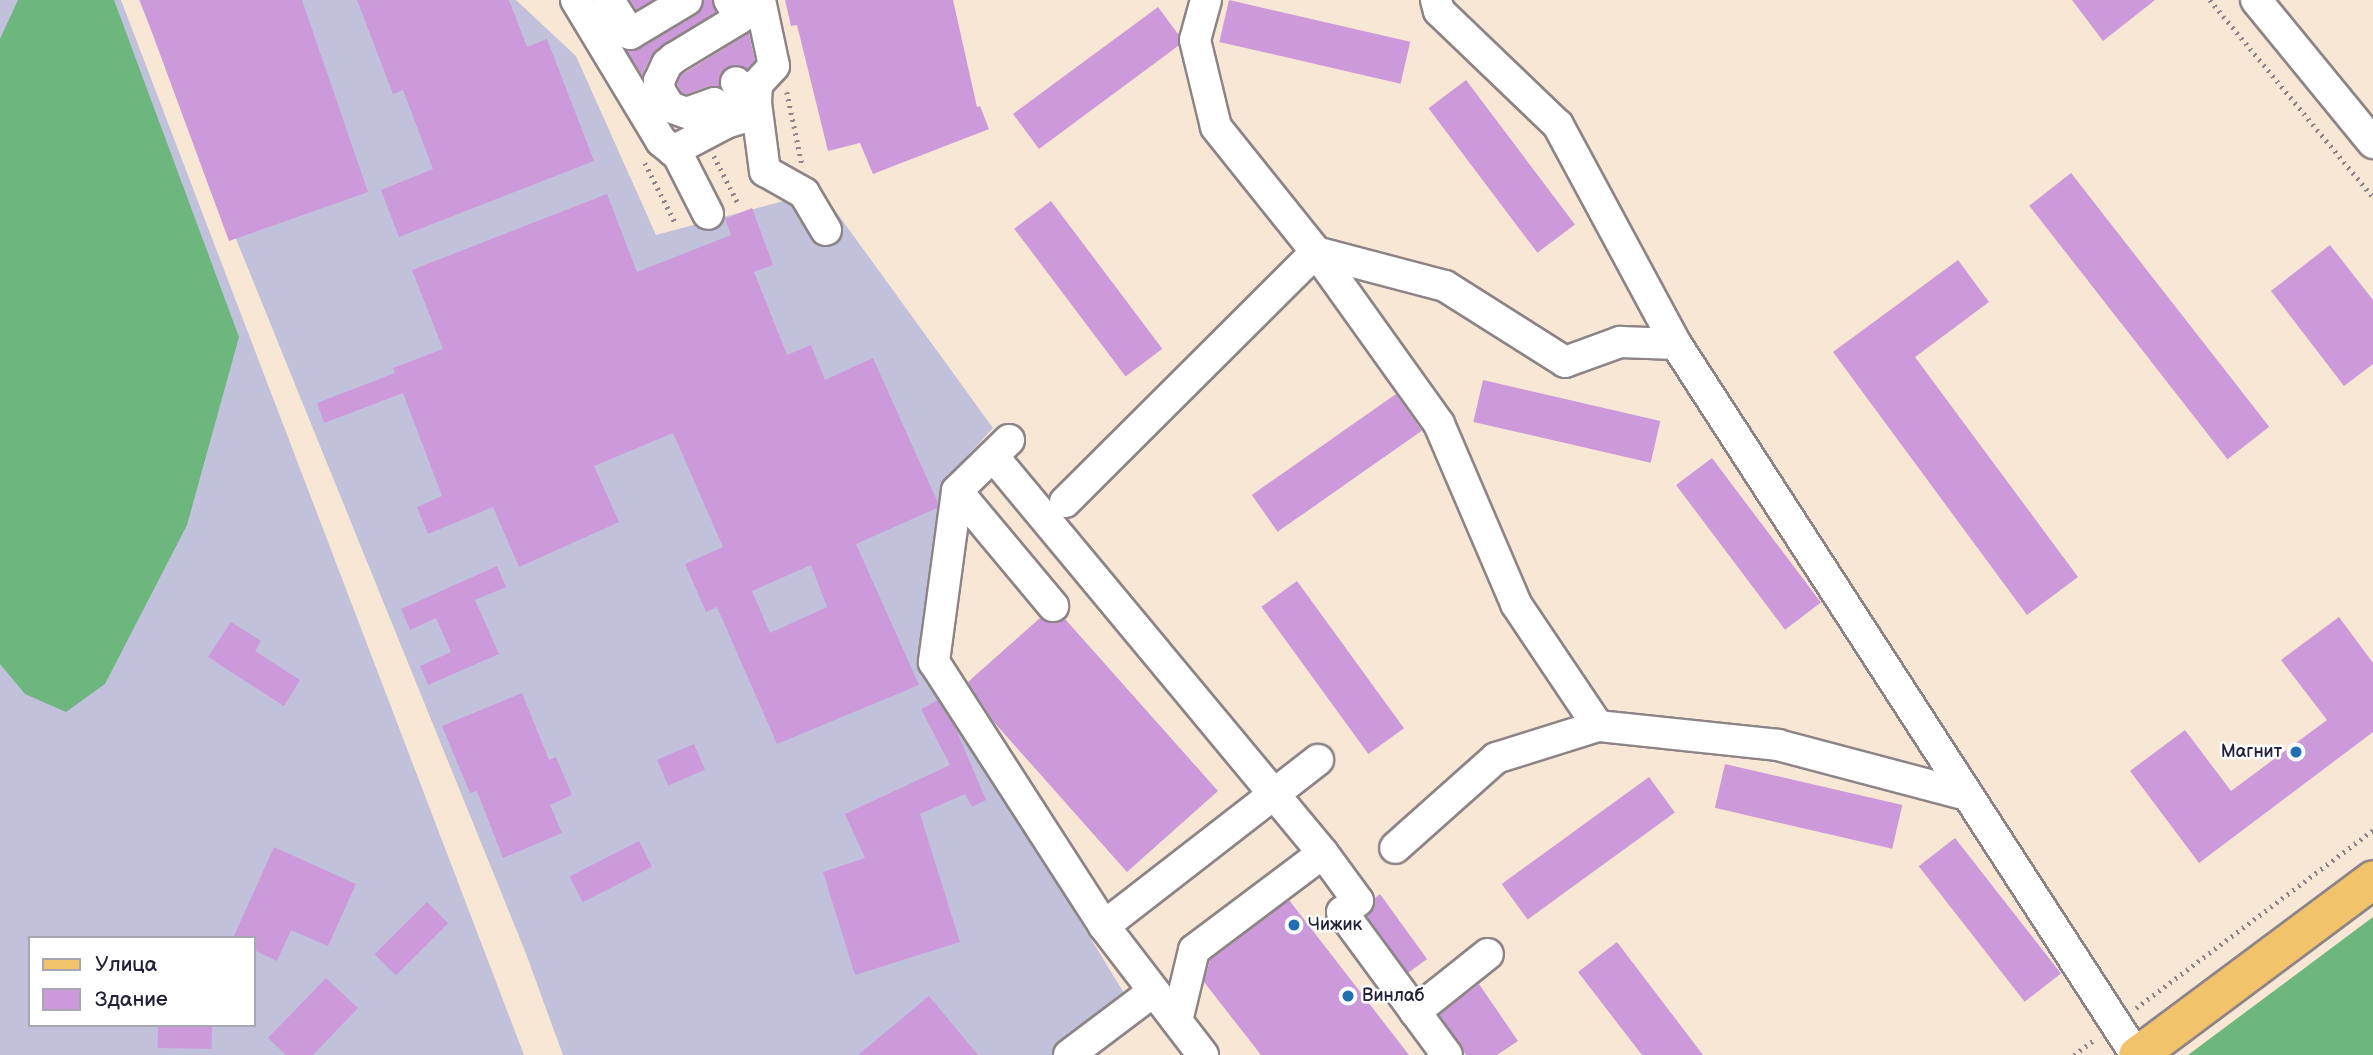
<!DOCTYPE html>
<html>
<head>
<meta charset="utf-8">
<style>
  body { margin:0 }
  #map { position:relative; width:2373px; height:1055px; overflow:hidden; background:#f8e7d4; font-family:"Balsamiq Sans",sans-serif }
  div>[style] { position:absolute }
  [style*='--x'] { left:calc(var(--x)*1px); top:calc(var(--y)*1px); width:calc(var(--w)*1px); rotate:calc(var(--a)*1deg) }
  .industrial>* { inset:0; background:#c2c1dc }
  .forest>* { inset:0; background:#6db77e }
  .building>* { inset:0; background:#cc9ada; transform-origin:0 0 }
  .path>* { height:4.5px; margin-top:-2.25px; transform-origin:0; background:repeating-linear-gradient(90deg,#8d8488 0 2px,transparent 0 7px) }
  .roads { filter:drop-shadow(2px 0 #8d8488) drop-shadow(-2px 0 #8d8488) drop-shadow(0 2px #8d8488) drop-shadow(0 -2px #8d8488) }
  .minor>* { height:30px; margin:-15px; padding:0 15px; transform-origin:15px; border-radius:15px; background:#fff }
  .major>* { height:37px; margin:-18.5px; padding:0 18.5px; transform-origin:18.5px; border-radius:18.5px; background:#f1c36a }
  .dots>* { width:19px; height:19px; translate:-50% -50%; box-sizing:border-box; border:4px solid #fff; border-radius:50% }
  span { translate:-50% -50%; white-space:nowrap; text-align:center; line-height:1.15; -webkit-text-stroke:5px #fff; paint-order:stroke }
  .poi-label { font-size:18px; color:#22223b }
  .right { translate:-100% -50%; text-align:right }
  .left { translate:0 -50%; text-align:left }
  .legend { position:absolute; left:28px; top:936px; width:228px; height:91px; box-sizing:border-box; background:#fff; border:2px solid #a7a7b1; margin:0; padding:9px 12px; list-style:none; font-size:21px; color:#22223b }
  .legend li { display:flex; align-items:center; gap:14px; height:35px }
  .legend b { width:35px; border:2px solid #a7a7b1 }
</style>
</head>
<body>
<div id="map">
  <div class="industrial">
    <div style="clip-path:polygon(evenodd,0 0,121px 0,524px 1055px,0 1055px,0 0,30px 938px,254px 938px,254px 1025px,30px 1025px,30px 938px)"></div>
    <div style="clip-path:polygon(139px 0,516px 0,576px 56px,656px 235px,821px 191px,993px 428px,949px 476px,923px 664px,1124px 993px,1054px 1055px,563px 1055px,525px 951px)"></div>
  </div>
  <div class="forest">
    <div style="clip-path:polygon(18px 0,114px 0,239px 337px,187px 525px,105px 684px,66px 712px,25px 694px,0 664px,0 39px)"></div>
    <div style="clip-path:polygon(2373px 917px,2373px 1055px,2188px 1055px)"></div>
  </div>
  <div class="building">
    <div style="clip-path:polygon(140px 0,302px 0,368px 192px,229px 241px)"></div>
    <div style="clip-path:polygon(357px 0,509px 0,527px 47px,547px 39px,594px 161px,399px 237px,381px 190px,433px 169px,403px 90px,393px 94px)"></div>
    <div style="clip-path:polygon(630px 0,653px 0,636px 10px)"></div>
    <div style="clip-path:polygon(704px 0,712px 0,716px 12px,663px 45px,651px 56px,642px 75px,627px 51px,639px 49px,696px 15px)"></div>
    <div style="clip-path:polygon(785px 0,953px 0,977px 107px,980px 106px,989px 129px,873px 174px,860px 143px,828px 151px,797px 25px,791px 26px)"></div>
    <div style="left:1229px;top:0;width:186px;height:43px;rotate:13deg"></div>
    <div style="clip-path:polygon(2072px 0,2155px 0,2103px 41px)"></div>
    <div style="clip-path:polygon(1158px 7px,1178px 34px,1178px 46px,1039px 149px,1013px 114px)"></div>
    <div style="clip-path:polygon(749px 33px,755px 61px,747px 69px,736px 65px,728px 67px,720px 74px,720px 87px,709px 86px,687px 94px,682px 93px,677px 84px,681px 75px)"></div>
    <div style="left:1466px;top:80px;width:181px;height:47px;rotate:53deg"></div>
    <div style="left:2071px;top:173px;width:322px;height:53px;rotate:52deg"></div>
    <div style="clip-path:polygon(evenodd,607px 194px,637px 272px,731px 235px,725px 219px,752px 208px,773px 265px,754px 272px,787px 355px,811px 345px,825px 380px,873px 358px,938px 503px,937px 508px,856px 544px,919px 685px,777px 744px,717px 607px,706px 612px,685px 564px,723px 547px,673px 433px,594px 466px,619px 522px,519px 567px,493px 507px,428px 534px,417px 507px,442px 496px,403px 393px,324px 423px,317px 403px,395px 373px,393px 368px,443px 349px,412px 270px,607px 194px,811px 565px,827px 607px,770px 633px,752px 591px,811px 565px)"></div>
    <div style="left:1051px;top:201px;width:185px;height:46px;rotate:53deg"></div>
    <div style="clip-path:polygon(2330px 245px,2373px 300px,2373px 364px,2344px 386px,2271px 291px)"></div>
    <div style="clip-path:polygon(1958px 260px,1989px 302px,1915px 357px,2078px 577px,2027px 615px,1833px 352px)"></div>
    <div style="left:1483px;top:380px;width:182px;height:43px;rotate:13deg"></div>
    <div style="left:1396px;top:394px;width:45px;height:176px;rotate:55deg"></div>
    <div style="left:1712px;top:458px;width:181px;height:45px;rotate:53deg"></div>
    <div style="clip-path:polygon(497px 566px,506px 587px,475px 600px,499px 654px,428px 685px,420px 666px,451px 652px,436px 618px,410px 630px,401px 609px)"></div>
    <div style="left:1297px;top:581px;width:182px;height:44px;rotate:54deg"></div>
    <div style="clip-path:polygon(2339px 617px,2373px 663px,2373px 732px,2199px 863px,2130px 771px,2185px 730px,2231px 791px,2327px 720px,2281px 660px)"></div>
    <div style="clip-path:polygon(1040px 618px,1055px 623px,1065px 619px,1218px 791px,1127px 872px,993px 721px,968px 682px)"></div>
    <div style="clip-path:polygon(231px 622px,261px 641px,255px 651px,300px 680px,284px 706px,208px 657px)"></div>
    <div style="clip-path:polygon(522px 693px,549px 760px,556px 757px,572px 795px,550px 805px,562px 833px,503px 858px,477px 791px,470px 793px,442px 726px)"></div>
    <div style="clip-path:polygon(938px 700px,955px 727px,986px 800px,972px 807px,965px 794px,920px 814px,960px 942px,855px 975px,823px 872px,865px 858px,845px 814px,950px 765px,921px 709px)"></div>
    <div style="left:694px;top:744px;width:28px;height:40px;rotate:67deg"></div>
    <div style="left:1725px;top:764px;width:182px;height:45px;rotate:13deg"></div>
    <div style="left:1649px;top:777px;width:44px;height:182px;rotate:54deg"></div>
    <div style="left:1955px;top:838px;width:172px;height:46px;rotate:52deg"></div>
    <div style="left:639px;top:841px;width:29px;height:78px;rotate:63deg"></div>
    <div style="clip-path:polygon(274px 847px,356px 884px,328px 946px,291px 930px,277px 961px,254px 950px,254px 938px,233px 938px)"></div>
    <div style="clip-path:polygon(1380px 894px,1427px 959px,1408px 973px,1367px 916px,1374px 908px,1375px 898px)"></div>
    <div style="clip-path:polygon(1289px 900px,1409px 1055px,1261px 1055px,1204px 982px,1210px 960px)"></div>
    <div style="left:427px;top:902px;width:30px;height:74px;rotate:45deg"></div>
    <div style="clip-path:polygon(1617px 942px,1703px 1055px,1642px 1055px,1578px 972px)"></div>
    <div style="clip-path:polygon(326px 978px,358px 1008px,313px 1055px,286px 1055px,268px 1038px)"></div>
    <div style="clip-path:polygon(1479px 984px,1518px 1041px,1497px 1055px,1466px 1055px,1439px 1015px)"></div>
    <div style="clip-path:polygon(929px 996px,978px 1055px,858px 1055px)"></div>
    <div style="left:158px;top:1025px;width:54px;height:23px;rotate:1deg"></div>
  </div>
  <div class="path">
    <div style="--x:2210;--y:0;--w:256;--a:50.4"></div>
    <div style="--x:787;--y:92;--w:74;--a:78.2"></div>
    <div style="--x:714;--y:156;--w:55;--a:63"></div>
    <div style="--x:645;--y:163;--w:68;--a:63.1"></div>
    <div style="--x:2136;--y:1008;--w:296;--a:-36.9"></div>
    <div style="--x:2074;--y:1055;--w:26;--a:-37"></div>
  </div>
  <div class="roads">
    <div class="minor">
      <div style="--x:576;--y:0;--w:165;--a:58.9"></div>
      <div style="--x:661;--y:141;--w:22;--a:39"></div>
      <div style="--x:678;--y:155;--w:66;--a:63"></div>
      <div style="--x:609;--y:0;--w:40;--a:58"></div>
      <div style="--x:630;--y:34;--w:66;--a:-30.8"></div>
      <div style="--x:760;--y:0;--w:67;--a:78"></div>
      <div style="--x:774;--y:66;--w:25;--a:133"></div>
      <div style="--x:757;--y:84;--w:19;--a:93"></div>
      <div style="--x:756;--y:103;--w:69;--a:82.5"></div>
      <div style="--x:765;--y:171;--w:45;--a:29.4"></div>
      <div style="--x:804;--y:193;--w:43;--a:59.3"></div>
      <div style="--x:1206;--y:0;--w:41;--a:105.4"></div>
      <div style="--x:1195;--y:40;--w:89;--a:76.4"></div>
      <div style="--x:1216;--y:127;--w:160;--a:51.3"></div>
      <div style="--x:1316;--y:252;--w:133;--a:14.8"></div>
      <div style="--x:1445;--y:286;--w:142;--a:32.3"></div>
      <div style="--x:1565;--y:362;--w:59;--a:-20"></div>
      <div style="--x:1620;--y:342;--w:56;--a:2"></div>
      <div style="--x:1436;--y:0;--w:11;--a:75"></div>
      <div style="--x:1439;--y:11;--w:165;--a:43.8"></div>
      <div style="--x:1558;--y:125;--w:249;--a:61.7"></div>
      <div style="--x:1676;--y:344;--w:847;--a:57.1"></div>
      <div style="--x:2256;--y:0;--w:185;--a:50.7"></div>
      <div style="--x:726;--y:123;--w:23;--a:-121"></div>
      <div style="--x:714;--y:103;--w:29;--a:160"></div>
      <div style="--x:687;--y:113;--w:18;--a:-161"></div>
      <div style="--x:670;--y:107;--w:19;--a:-122"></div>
      <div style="--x:660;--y:91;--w:10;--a:-96"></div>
      <div style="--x:659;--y:81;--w:19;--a:-65"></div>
      <div style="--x:667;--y:64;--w:9;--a:-41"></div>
      <div style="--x:674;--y:58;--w:77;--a:-31.2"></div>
      <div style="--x:740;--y:18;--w:21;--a:-121"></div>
      <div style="--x:673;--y:151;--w:60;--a:-27.8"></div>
      <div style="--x:726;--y:123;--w:30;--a:-17"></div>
      <div style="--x:755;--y:114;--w:37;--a:-121"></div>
      <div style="--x:1009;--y:440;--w:73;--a:135.6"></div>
      <div style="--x:957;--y:491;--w:173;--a:97.7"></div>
      <div style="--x:934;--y:662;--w:314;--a:57.2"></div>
      <div style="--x:993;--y:456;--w:516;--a:50.27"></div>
      <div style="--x:1323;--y:853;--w:59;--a:53.9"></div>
      <div style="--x:1358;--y:901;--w:19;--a:145"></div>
      <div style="--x:1342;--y:912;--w:177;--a:53.7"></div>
      <div style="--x:957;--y:491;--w:150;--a:50.1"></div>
      <div style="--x:1065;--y:502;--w:354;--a:-44.9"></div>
      <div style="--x:1316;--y:252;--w:211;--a:54.4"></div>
      <div style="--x:1439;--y:424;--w:196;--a:66.8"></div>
      <div style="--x:1516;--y:604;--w:147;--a:56.1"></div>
      <div style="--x:1598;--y:726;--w:107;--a:162.6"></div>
      <div style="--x:1496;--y:758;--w:135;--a:138.3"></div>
      <div style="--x:1598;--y:726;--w:181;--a:6"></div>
      <div style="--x:1778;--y:745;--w:196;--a:14.8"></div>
      <div style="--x:1415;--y:1012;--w:93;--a:-38.5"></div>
      <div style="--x:1177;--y:1021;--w:73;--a:-76.5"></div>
      <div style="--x:1194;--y:950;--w:161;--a:-36.9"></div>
      <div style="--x:1069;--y:1055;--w:106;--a:-37"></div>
      <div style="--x:1203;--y:1055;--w:163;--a:-127.5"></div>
      <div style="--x:1104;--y:926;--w:271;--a:-37.8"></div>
    </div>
    <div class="major">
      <div style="--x:2137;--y:1055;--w:294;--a:-36.7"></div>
    </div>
  </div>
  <div class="dots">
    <div style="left:2296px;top:752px;background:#1f6fb2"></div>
    <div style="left:1294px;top:925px;background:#1f6fb2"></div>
    <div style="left:1348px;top:996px;background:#1f6fb2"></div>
  </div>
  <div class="poi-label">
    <span class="right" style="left:2282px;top:752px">Магнит</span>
    <span class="left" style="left:1308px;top:925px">Чижик</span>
    <span class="left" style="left:1362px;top:996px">Винлаб</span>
  </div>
  <ul class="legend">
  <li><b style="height:9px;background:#f1c36a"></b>Улица</li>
  <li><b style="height:19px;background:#cc9ada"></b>Здание</li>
  </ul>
</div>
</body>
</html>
